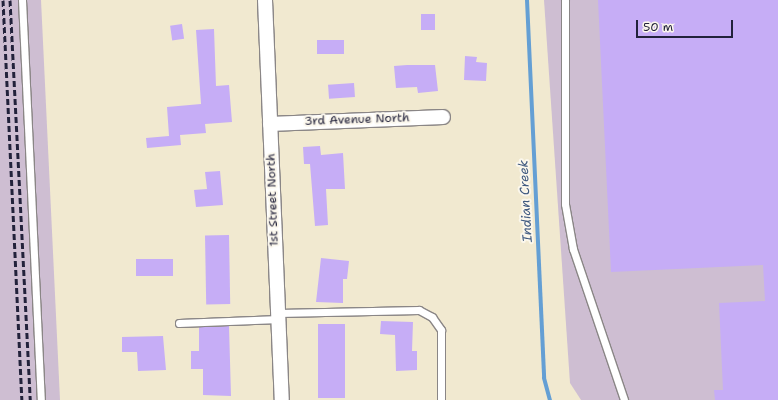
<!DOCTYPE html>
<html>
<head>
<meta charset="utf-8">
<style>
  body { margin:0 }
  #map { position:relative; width:778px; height:400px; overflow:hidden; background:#f1e9d0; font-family:"Shantell Sans",sans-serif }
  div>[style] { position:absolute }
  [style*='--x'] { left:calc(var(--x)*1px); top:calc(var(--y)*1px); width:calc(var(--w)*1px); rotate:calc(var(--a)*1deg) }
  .industrial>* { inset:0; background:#cebed2 }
  .stream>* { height:4px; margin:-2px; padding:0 2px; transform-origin:2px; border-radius:2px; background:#649fd4 }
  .building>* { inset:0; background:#c6adf6; transform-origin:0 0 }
  .roads { filter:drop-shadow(1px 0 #8a8686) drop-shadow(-1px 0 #8a8686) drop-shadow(0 1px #8a8686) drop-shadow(0 -1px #8a8686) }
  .service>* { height:7px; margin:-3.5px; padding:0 3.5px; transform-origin:3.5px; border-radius:3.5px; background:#fff }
  .minor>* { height:14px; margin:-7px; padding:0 7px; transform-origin:7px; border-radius:7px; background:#fff }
  .rail>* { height:3px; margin-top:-1.5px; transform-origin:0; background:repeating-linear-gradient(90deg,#22223b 0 6px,transparent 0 9px) }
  span { translate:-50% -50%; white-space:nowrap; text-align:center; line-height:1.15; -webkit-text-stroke:4px #fbf7ec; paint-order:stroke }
  .street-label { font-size:12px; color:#22223b }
  .water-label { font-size:13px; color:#405a80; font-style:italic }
  .scale { position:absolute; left:636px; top:20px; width:97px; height:18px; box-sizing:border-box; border:2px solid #22223b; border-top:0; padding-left:5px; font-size:12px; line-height:14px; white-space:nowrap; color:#22223b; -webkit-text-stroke:3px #fbf7ec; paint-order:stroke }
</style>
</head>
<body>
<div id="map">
  <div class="industrial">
    <div style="clip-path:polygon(0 0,41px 0,60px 400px,0 400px)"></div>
    <div style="clip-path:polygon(544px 0,778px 0,778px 400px,581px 400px,570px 383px)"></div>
  </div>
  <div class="stream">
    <div style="--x:527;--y:0;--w:378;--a:87.4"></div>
    <div style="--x:544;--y:378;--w:23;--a:75"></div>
  </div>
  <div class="building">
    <div style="clip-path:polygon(598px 0,778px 0,778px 400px,715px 400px,714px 390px,723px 390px,719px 303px,765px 301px,763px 265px,611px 272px)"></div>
    <div style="left:421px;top:14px;width:14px;height:16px"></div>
    <div style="left:182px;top:24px;width:15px;height:12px;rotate:82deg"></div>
    <div style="clip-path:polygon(214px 29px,216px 86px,229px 85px,232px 122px,205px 124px,206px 133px,180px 135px,181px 145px,147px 148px,146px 138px,169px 136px,167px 107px,201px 104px,196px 30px)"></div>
    <div style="left:317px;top:40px;width:27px;height:14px"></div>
    <div style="clip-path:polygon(465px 56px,477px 57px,476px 62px,487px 63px,486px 81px,464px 80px)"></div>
    <div style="clip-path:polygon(407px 65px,435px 65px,438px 91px,418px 93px,417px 87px,396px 88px,394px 66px)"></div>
    <div style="left:354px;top:83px;width:14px;height:26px;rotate:86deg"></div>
    <div style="clip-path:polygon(320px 146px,321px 155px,343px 153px,345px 189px,326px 189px,328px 225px,315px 226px,310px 164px,304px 164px,303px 147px)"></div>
    <div style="clip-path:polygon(220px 171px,223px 205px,196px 207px,194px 190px,207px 189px,205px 172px)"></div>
    <div style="left:229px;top:235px;width:69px;height:24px;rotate:89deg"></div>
    <div style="clip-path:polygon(321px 258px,349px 261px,347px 279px,343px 279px,343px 303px,316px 302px)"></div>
    <div style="left:136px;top:259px;width:37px;height:17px"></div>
    <div style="clip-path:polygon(381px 321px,413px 322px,412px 351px,417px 351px,417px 370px,396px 371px,395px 335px,380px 334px)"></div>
    <div style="left:318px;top:324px;width:27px;height:74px"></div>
    <div style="clip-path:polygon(229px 326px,231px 396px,203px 395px,203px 369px,191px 369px,191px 351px,199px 351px,199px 327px)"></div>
    <div style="clip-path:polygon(163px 336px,166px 370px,138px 371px,137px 352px,122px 352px,122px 337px)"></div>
  </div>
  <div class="roads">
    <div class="service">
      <div style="--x:22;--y:0;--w:400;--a:87.3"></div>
      <div style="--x:565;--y:0;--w:204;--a:90"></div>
      <div style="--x:565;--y:204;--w:46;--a:79.9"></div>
      <div style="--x:573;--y:249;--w:159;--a:71.3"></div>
      <div style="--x:278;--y:313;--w:141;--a:-1.2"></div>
      <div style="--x:419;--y:310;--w:15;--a:28"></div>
      <div style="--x:432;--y:317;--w:16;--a:55"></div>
      <div style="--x:441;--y:330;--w:70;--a:90"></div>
      <div style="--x:179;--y:323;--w:100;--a:-2.3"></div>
    </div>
    <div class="minor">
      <div style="--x:265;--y:0;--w:400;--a:87.6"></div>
      <div style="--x:270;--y:124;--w:173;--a:-2.3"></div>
    </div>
  </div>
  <div class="rail">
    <div style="--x:3;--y:0;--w:400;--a:87.3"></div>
    <div style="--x:10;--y:0;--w:400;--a:87.1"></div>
  </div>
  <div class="street-label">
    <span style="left:357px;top:120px;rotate:-2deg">3rd Avenue North</span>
    <span style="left:273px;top:200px;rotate:-92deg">1st Street North</span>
  </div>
  <div class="water-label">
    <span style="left:526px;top:201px;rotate:-93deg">Indian Creek</span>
  </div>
  <div class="scale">50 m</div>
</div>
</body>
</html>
